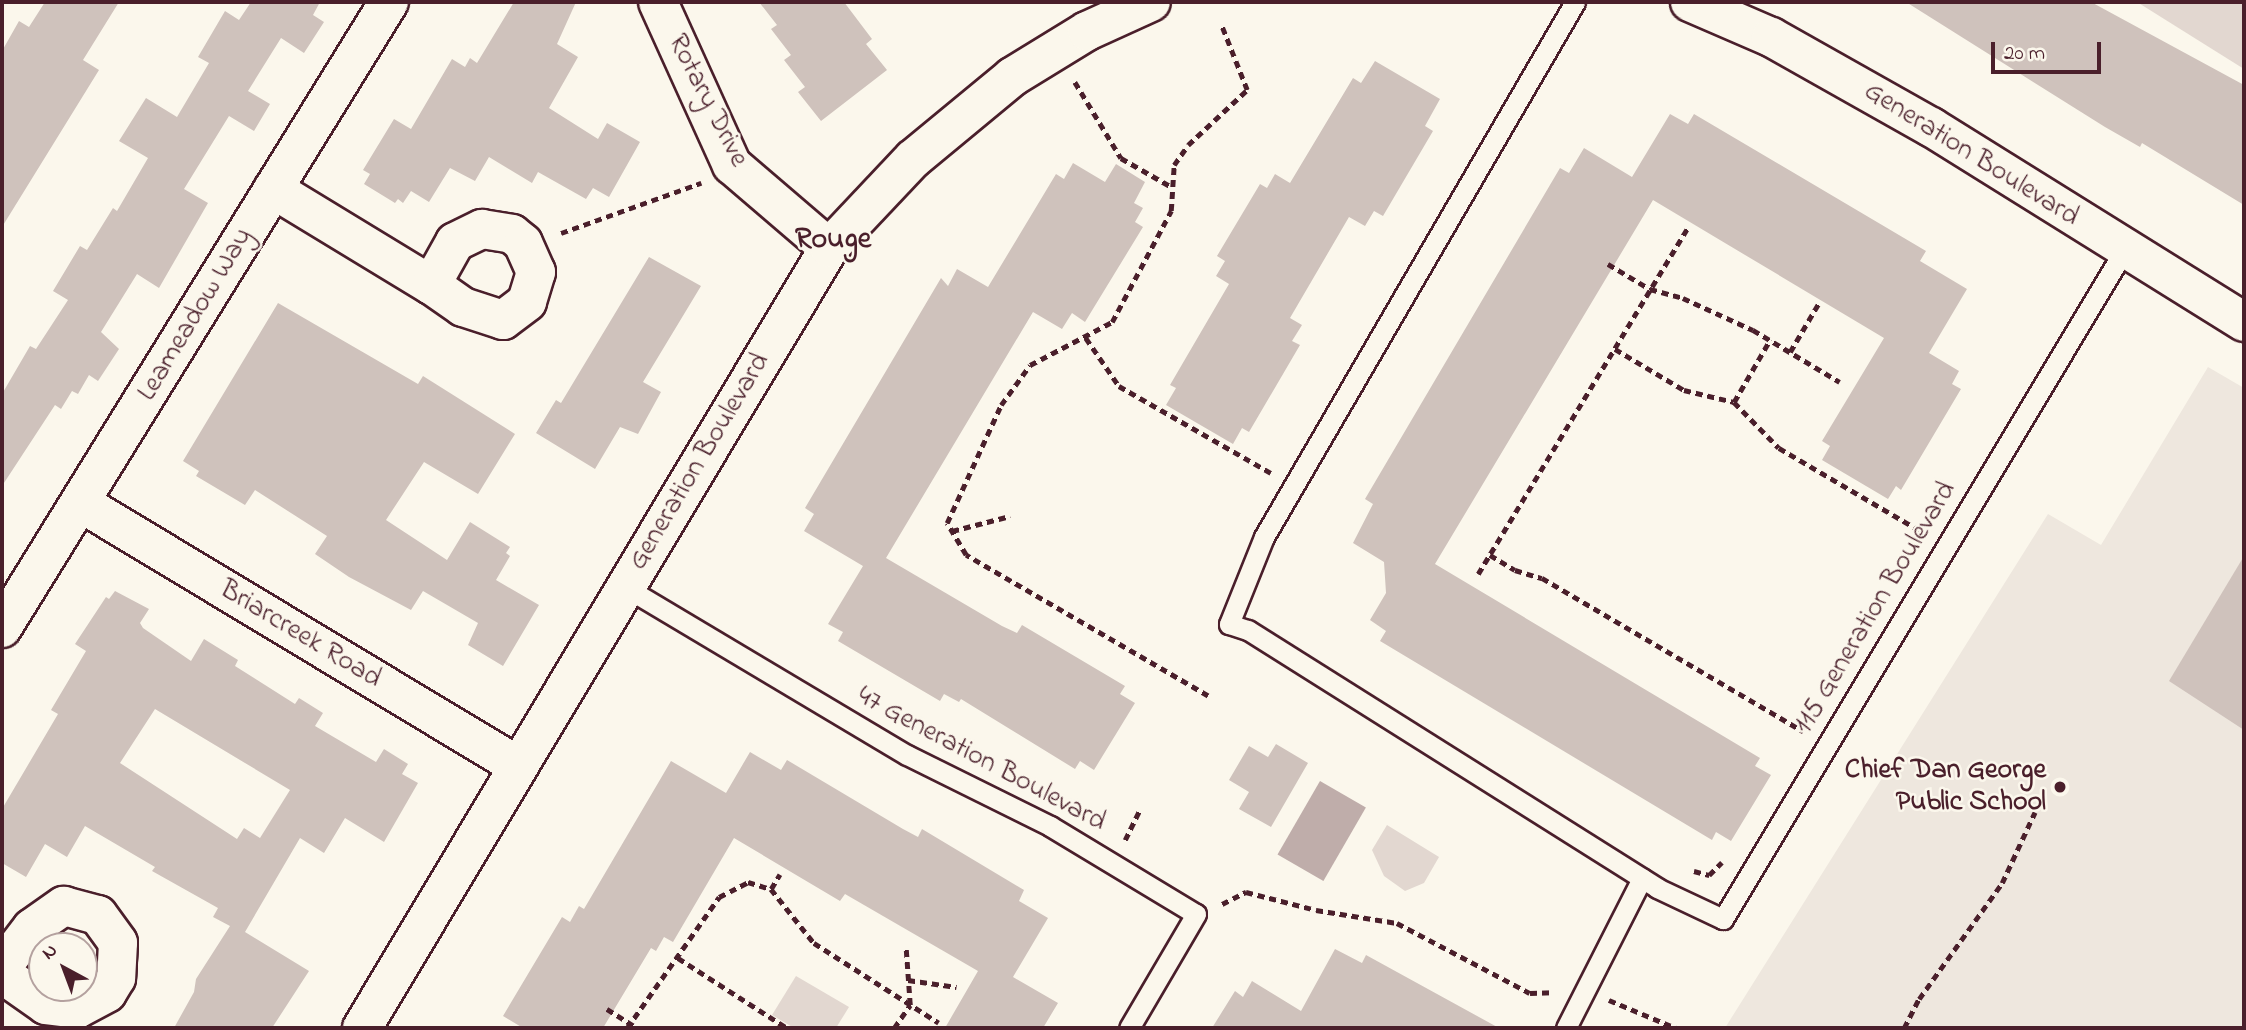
<!DOCTYPE html>
<html>
<head>
<meta charset="utf-8">
<style>
  body { margin:0 }
  #map { position:relative; width:2246px; height:1030px; overflow:hidden; background:#fbf7ec; font-family:"Indie Flower",sans-serif }
  div>[style] { position:absolute }
  [style*='--x'] { left:calc(var(--x)*1px); top:calc(var(--y)*1px); width:calc(var(--w)*1px); rotate:calc(var(--a)*1deg) }
  .built>* { inset:0; background:#eee7de }
  .green>* { inset:0; background:#e2d7d0 }
  .water>* { inset:0; background:#bfadaa; transform-origin:0 0 }
  .building>* { inset:0; background:#cfc2bc }
  .path>* { height:4.5px; margin-top:-2.25px; transform-origin:0; background:repeating-linear-gradient(90deg,#4a1f2b 0 7px,transparent 0 12px) }
  .roads { filter:drop-shadow(2px 0 #4a1f2b) drop-shadow(-2px 0 #4a1f2b) drop-shadow(0 2px #4a1f2b) drop-shadow(0 -2px #4a1f2b) }
  .service>* { height:19px; margin:-9.5px; padding:0 9.5px; transform-origin:9.5px; border-radius:9.5px; background:#fbf7ec }
  .minor>* { height:38px; margin:-19px; padding:0 19px; transform-origin:19px; border-radius:19px; background:#fbf7ec }
  .dots>* { width:19px; height:19px; translate:-50% -50%; box-sizing:border-box; border:4px solid #fbf7ec; border-radius:50% }
  span { translate:-50% -50%; white-space:nowrap; text-align:center; line-height:1.15; -webkit-text-stroke:5px #fbf7ec; paint-order:stroke }
  .street-label { font-size:28px; color:#4a1f2b }
  .poi-label { font-size:28px; color:#4a1f2b; font-weight:700 }
  .right { translate:-100% -50%; text-align:right }
  .neighbourhood-label { font-size:30px; color:#4a1f2b; font-weight:700 }
  .frame { position:absolute; inset:0; border:4px solid #4a1f2b; pointer-events:none }
  .north { position:absolute; left:28px; top:932px; width:70px; height:70px; box-sizing:border-box; background:#fbf7ec; border:2px solid #b4a19f; border-radius:50%; rotate:319deg; font-size:19px; font-weight:700; line-height:28px; text-align:center; color:#4a1f2b }
  .north::after { content:''; display:block; margin:auto; width:24px; height:32px; background:#4a1f2b; clip-path:polygon(50% 0,100% 100%,50% 72%,0 100%) }
  .scale { position:absolute; left:1991px; top:42px; width:110px; height:32px; box-sizing:border-box; border:4px solid #4a1f2b; border-top:0; padding-left:9px; font-size:21px; line-height:24px; white-space:nowrap; color:#4a1f2b; -webkit-text-stroke:5px #fbf7ec; paint-order:stroke }
</style>
</head>
<body>
<div id="map">
  <div class="built">
    <div style="clip-path:polygon(2208px 367px,2244px 388px,2244px 1028px,1725px 1028px,2048px 514px,2101px 545px)"></div>
  </div>
  <div class="green">
    <div style="clip-path:polygon(2137px 2px,2244px 2px,2244px 69px)"></div>
    <div style="clip-path:polygon(1387px 825px,1439px 857px,1424px 883px,1405px 891px,1384px 876px,1372px 850px)"></div>
    <div style="clip-path:polygon(796px 976px,849px 1007px,836px 1028px,794px 1028px,772px 1015px)"></div>
  </div>
  <div class="water">
    <div style="left:1320px;top:781px;width:53px;height:85px;rotate:30deg"></div>
  </div>
  <div class="building">
    <div style="clip-path:polygon(45px 2px,119px 2px,83px 60px,99px 70px,2px 227px,2px 51px,19px 21px,29px 27px)"></div>
    <div style="clip-path:polygon(251px 2px,320px 2px,313px 15px,324px 22px,304px 53px,281px 38px,248px 91px,270px 104px,254px 131px,229px 116px,184px 189px,208px 203px,159px 288px,137px 274px,101px 332px,119px 349px,98px 381px,89px 375px,78px 394px,72px 391px,61px 409px,55px 405px,2px 486px,2px 394px,30px 346px,36px 349px,68px 300px,53px 291px,80px 246px,87px 250px,113px 208px,117px 211px,148px 158px,119px 141px,146px 98px,177px 117px,209px 63px,198px 57px,225px 11px,239px 20px)"></div>
    <div style="clip-path:polygon(514px 2px,576px 2px,557px 44px,578px 57px,549px 108px,598px 139px,607px 123px,640px 142px,609px 197px,593px 188px,586px 199px,538px 172px,532px 183px,489px 157px,475px 181px,450px 168px,429px 202px,411px 191px,403px 203px,398px 199px,395px 203px,364px 184px,370px 174px,363px 170px,394px 119px,411px 129px,452px 59px,465px 67px,470px 58px,477px 63px)"></div>
    <div style="clip-path:polygon(759px 2px,844px 2px,872px 39px,866px 44px,887px 70px,821px 121px,798px 92px,805px 87px,784px 60px,791px 55px,771px 29px,777px 25px)"></div>
    <div style="clip-path:polygon(1906px 2px,2091px 2px,2244px 85px,2244px 205px,2142px 143px,2140px 147px,2105px 127px)"></div>
    <div style="clip-path:polygon(1375px 61px,1440px 99px,1425px 126px,1433px 131px,1383px 216px,1374px 211px,1365px 226px,1349px 217px,1290px 318px,1302px 325px,1292px 341px,1300px 345px,1249px 432px,1242px 428px,1233px 444px,1166px 405px,1176px 388px,1170px 385px,1229px 284px,1216px 276px,1225px 261px,1217px 256px,1260px 184px,1267px 188px,1275px 174px,1290px 183px,1353px 78px,1361px 83px)"></div>
    <div style="clip-path:polygon(1670px 114px,1688px 124px,1694px 114px,1926px 251px,1920px 261px,1967px 289px,1929px 353px,1959px 371px,1952px 384px,1961px 389px,1901px 490px,1896px 486px,1888px 499px,1822px 460px,1830px 446px,1822px 441px,1884px 338px,1653px 200px,1435px 564px,1760px 758px,1755px 766px,1771px 775px,1731px 841px,1716px 832px,1712px 840px,1380px 641px,1386px 631px,1370px 620px,1386px 593px,1384px 562px,1353px 543px,1373px 504px,1365px 499px,1560px 168px,1569px 173px,1584px 148px,1632px 177px)"></div>
    <div style="clip-path:polygon(1073px 163px,1105px 182px,1116px 164px,1145px 182px,1134px 203px,1143px 208px,1135px 222px,1143px 227px,1085px 322px,1072px 313px,1062px 329px,1033px 312px,886px 558px,1002px 626px,1017px 633px,1022px 625px,1125px 686px,1120px 694px,1135px 703px,1094px 770px,1080px 761px,1075px 769px,961px 699px,959px 702px,944px 694px,940px 701px,838px 641px,843px 632px,828px 624px,863px 566px,804px 531px,814px 514px,805px 508px,941px 278px,948px 286px,957px 269px,988px 287px,1056px 174px,1064px 179px)"></div>
    <div style="clip-path:polygon(649px 257px,701px 286px,643px 382px,661px 392px,638px 434px,620px 427px,595px 469px,536px 433px,556px 400px,561px 403px)"></div>
    <div style="clip-path:polygon(278px 303px,418px 384px,423px 376px,515px 434px,478px 494px,424px 462px,386px 520px,447px 560px,470px 522px,510px 547px,506px 553px,510px 556px,496px 580px,539px 605px,503px 666px,468px 645px,478px 623px,423px 591px,411px 610px,349px 577px,315px 554px,327px 536px,255px 490px,245px 505px,196px 476px,199px 471px,183px 461px)"></div>
    <div style="clip-path:polygon(2244px 556px,2244px 730px,2169px 681px)"></div>
    <div style="clip-path:polygon(evenodd,115px 591px,149px 609px,140px 623px,143px 628px,191px 661px,204px 639px,238px 660px,235px 666px,295px 704px,299px 698px,323px 713px,315px 726px,376px 762px,384px 749px,408px 764px,402px 774px,418px 783px,384px 842px,345px 818px,324px 853px,300px 838px,245px 932px,309px 971px,272px 1028px,174px 1028px,194px 992px,196px 979px,230px 926px,213px 917px,218px 908px,152px 871px,155px 867px,85px 826px,67px 857px,45px 844px,26px 877px,2px 863px,2px 809px,58px 714px,51px 710px,86px 651px,75px 644px,106px 597px,109px 599px,115px 591px,155px 709px,290px 790px,260px 838px,244px 828px,237px 839px,120px 763px,155px 709px)"></div>
    <div style="clip-path:polygon(1276px 744px,1308px 763px,1271px 827px,1239px 809px,1249px 792px,1229px 780px,1249px 746px,1268px 757px)"></div>
    <div style="clip-path:polygon(750px 752px,781px 770px,787px 760px,903px 829px,918px 837px,922px 829px,1024px 890px,1019px 901px,1048px 918px,1013px 977px,1058px 1003px,1043px 1028px,945px 1028px,978px 971px,845px 894px,840px 901px,734px 838px,673px 942px,664px 937px,656px 951px,651px 948px,603px 1028px,523px 1028px,503px 1016px,562px 917px,570px 922px,579px 906px,584px 909px,671px 761px,726px 793px)"></div>
    <div style="clip-path:polygon(1335px 949px,1362px 963px,1366px 955px,1499px 1028px,1212px 1028px,1235px 991px,1243px 997px,1252px 981px,1301px 1011px)"></div>
  </div>
  <div class="path">
    <div style="--x:1075;--y:82;--w:89;--a:58.8"></div>
    <div style="--x:1121;--y:158;--w:56;--a:29.7"></div>
    <div style="--x:561;--y:233;--w:149;--a:-19.7"></div>
    <div style="--x:1608;--y:264;--w:49;--a:30.8"></div>
    <div style="--x:1650;--y:289;--w:34;--a:15"></div>
    <div style="--x:1683;--y:298;--w:77;--a:24.6"></div>
    <div style="--x:1753;--y:330;--w:101;--a:30.9"></div>
    <div style="--x:1086;--y:338;--w:58;--a:55.5"></div>
    <div style="--x:1119;--y:386;--w:175;--a:29.8"></div>
    <div style="--x:1615;--y:349;--w:80;--a:30.7"></div>
    <div style="--x:1684;--y:390;--w:51;--a:13.5"></div>
    <div style="--x:1734;--y:402;--w:64;--a:45.6"></div>
    <div style="--x:1779;--y:448;--w:166;--a:30.4"></div>
    <div style="--x:1790;--y:352;--w:59;--a:-59.5"></div>
    <div style="--x:1734;--y:402;--w:72;--a:-59.9"></div>
    <div style="--x:952;--y:531;--w:60;--a:-14.5"></div>
    <div style="--x:1490;--y:555;--w:29;--a:31"></div>
    <div style="--x:1515;--y:570;--w:28;--a:17"></div>
    <div style="--x:1542;--y:578;--w:303;--a:30.4"></div>
    <div style="--x:1478;--y:574;--w:407;--a:-58.8"></div>
    <div style="--x:1208;--y:696;--w:280;--a:-149.8"></div>
    <div style="--x:966;--y:555;--w:37;--a:-121"></div>
    <div style="--x:947;--y:523;--w:130;--a:-65.4"></div>
    <div style="--x:1001;--y:405;--w:49;--a:-54.1"></div>
    <div style="--x:1030;--y:365;--w:93;--a:-27.7"></div>
    <div style="--x:1112;--y:322;--w:126;--a:-62"></div>
    <div style="--x:1171;--y:211;--w:46;--a:-86.3"></div>
    <div style="--x:1174;--y:165;--w:24;--a:-55"></div>
    <div style="--x:1188;--y:145;--w:81;--a:-43"></div>
    <div style="--x:1247;--y:90;--w:68;--a:-111.6"></div>
    <div style="--x:1125;--y:840;--w:34;--a:-64"></div>
    <div style="--x:1694;--y:871;--w:16;--a:15"></div>
    <div style="--x:1709;--y:875;--w:18;--a:-45"></div>
    <div style="--x:771;--y:889;--w:17;--a:-59"></div>
    <div style="--x:1222;--y:904;--w:27;--a:-27"></div>
    <div style="--x:1246;--y:892;--w:72;--a:14.4"></div>
    <div style="--x:1316;--y:910;--w:82;--a:9.1"></div>
    <div style="--x:1397;--y:923;--w:150;--a:27.8"></div>
    <div style="--x:1530;--y:993;--w:23;--a:-2"></div>
    <div style="--x:678;--y:958;--w:130;--a:32.7"></div>
    <div style="--x:908;--y:980;--w:49;--a:8.3"></div>
    <div style="--x:1609;--y:1000;--w:73;--a:22.7"></div>
    <div style="--x:607;--y:1009;--w:36;--a:32"></div>
    <div style="--x:627;--y:1028;--w:160;--a:-54.9"></div>
    <div style="--x:719;--y:897;--w:33;--a:-27"></div>
    <div style="--x:748;--y:882;--w:24;--a:17"></div>
    <div style="--x:771;--y:889;--w:69;--a:51.5"></div>
    <div style="--x:814;--y:943;--w:148;--a:32.6"></div>
    <div style="--x:894;--y:1028;--w:28;--a:-55"></div>
    <div style="--x:910;--y:1005;--w:56;--a:-94.1"></div>
    <div style="--x:1904;--y:1028;--w:33;--a:-63"></div>
    <div style="--x:1919;--y:999;--w:143;--a:-54.4"></div>
    <div style="--x:2002;--y:883;--w:78;--a:-65.1"></div>
  </div>
  <div class="roads">
    <div class="service">
      <div style="--x:1575;--y:2;--w:619;--a:120.17"></div>
      <div style="--x:1264;--y:537;--w:94;--a:111.9"></div>
      <div style="--x:1229;--y:624;--w:20;--a:18"></div>
      <div style="--x:1248;--y:630;--w:484;--a:32.2"></div>
      <div style="--x:1657;--y:888;--w:73;--a:25.2"></div>
      <div style="--x:1723;--y:919;--w:781;--a:-59.04"></div>
      <div style="--x:625;--y:587;--w:328;--a:30.8"></div>
      <div style="--x:907;--y:755;--w:160;--a:26.4"></div>
      <div style="--x:1050;--y:826;--w:170;--a:31.1"></div>
      <div style="--x:1196;--y:914;--w:132;--a:120.4"></div>
      <div style="--x:1566;--y:1028;--w:168;--a:-63.1"></div>
    </div>
    <div class="minor">
      <div style="--x:658;--y:2;--w:179;--a:65.6"></div>
      <div style="--x:732;--y:165;--w:128;--a:40.6"></div>
      <div style="--x:1690;--y:2;--w:88;--a:23.4"></div>
      <div style="--x:1771;--y:37;--w:184;--a:29.4"></div>
      <div style="--x:1931;--y:127;--w:369;--a:31.9"></div>
      <div style="--x:273;--y:189;--w:185;--a:31.3"></div>
      <div style="--x:482;--y:229;--w:30;--a:9"></div>
      <div style="--x:512;--y:234;--w:14;--a:39"></div>
      <div style="--x:523;--y:243;--w:32;--a:66"></div>
      <div style="--x:536;--y:272;--w:31;--a:107"></div>
      <div style="--x:527;--y:302;--w:30;--a:143"></div>
      <div style="--x:503;--y:320;--w:42;--a:-162"></div>
      <div style="--x:463;--y:307;--w:39;--a:-145"></div>
      <div style="--x:431;--y:285;--w:49;--a:-60.8"></div>
      <div style="--x:455;--y:242;--w:30;--a:-26"></div>
      <div style="--x:81;--y:503;--w:510;--a:31.04"></div>
      <div style="--x:2;--y:628;--w:736;--a:-58.28"></div>
      <div style="--x:2;--y:967;--w:49;--a:-52.4"></div>
      <div style="--x:32;--y:928;--w:39;--a:-35"></div>
      <div style="--x:64;--y:906;--w:35;--a:15"></div>
      <div style="--x:98;--y:915;--w:34;--a:54"></div>
      <div style="--x:118;--y:943;--w:35;--a:93"></div>
      <div style="--x:116;--y:978;--w:17;--a:121"></div>
      <div style="--x:107;--y:993;--w:34;--a:152"></div>
      <div style="--x:77;--y:1009;--w:31;--a:-173"></div>
      <div style="--x:46;--y:1005;--w:54;--a:-144.8"></div>
      <div style="--x:362;--y:1028;--w:909;--a:-59.09"></div>
      <div style="--x:829;--y:248;--w:122;--a:-46.7"></div>
      <div style="--x:913;--y:159;--w:129;--a:-39.6"></div>
      <div style="--x:1012;--y:77;--w:88;--a:-31.5"></div>
      <div style="--x:1087;--y:31;--w:70;--a:-24.4"></div>
    </div>
  </div>
  <div class="dots">
    <div style="left:2060px;top:787px;background:#4a1f2b"></div>
  </div>
  <div class="street-label">
    <span style="left:707px;top:101px;rotate:63deg">Rotary Drive</span>
    <span style="left:1971px;top:155px;rotate:32deg">Generation Boulevard</span>
    <span style="left:196px;top:315px;rotate:-59deg">Leameadow Way</span>
    <span style="left:700px;top:462px;rotate:-59deg">Generation Boulevard</span>
    <span style="left:1876px;top:608px;rotate:-59deg">115 Generation Boulevard</span>
    <span style="left:300px;top:635px;rotate:31deg">Briarcreek Road</span>
    <span style="left:981px;top:760px;rotate:28deg">47 Generation Boulevard</span>
  </div>
  <div class="poi-label">
    <span class="right" style="left:2046px;top:787px">Chief Dan George<br>Public School</span>
  </div>
  <div class="neighbourhood-label">
    <span style="left:833px;top:240px">Rouge</span>
  </div>
  <div class="frame"></div>
  <div class="north">N</div>
  <div class="scale">20 m</div>
</div>
</body>
</html>
